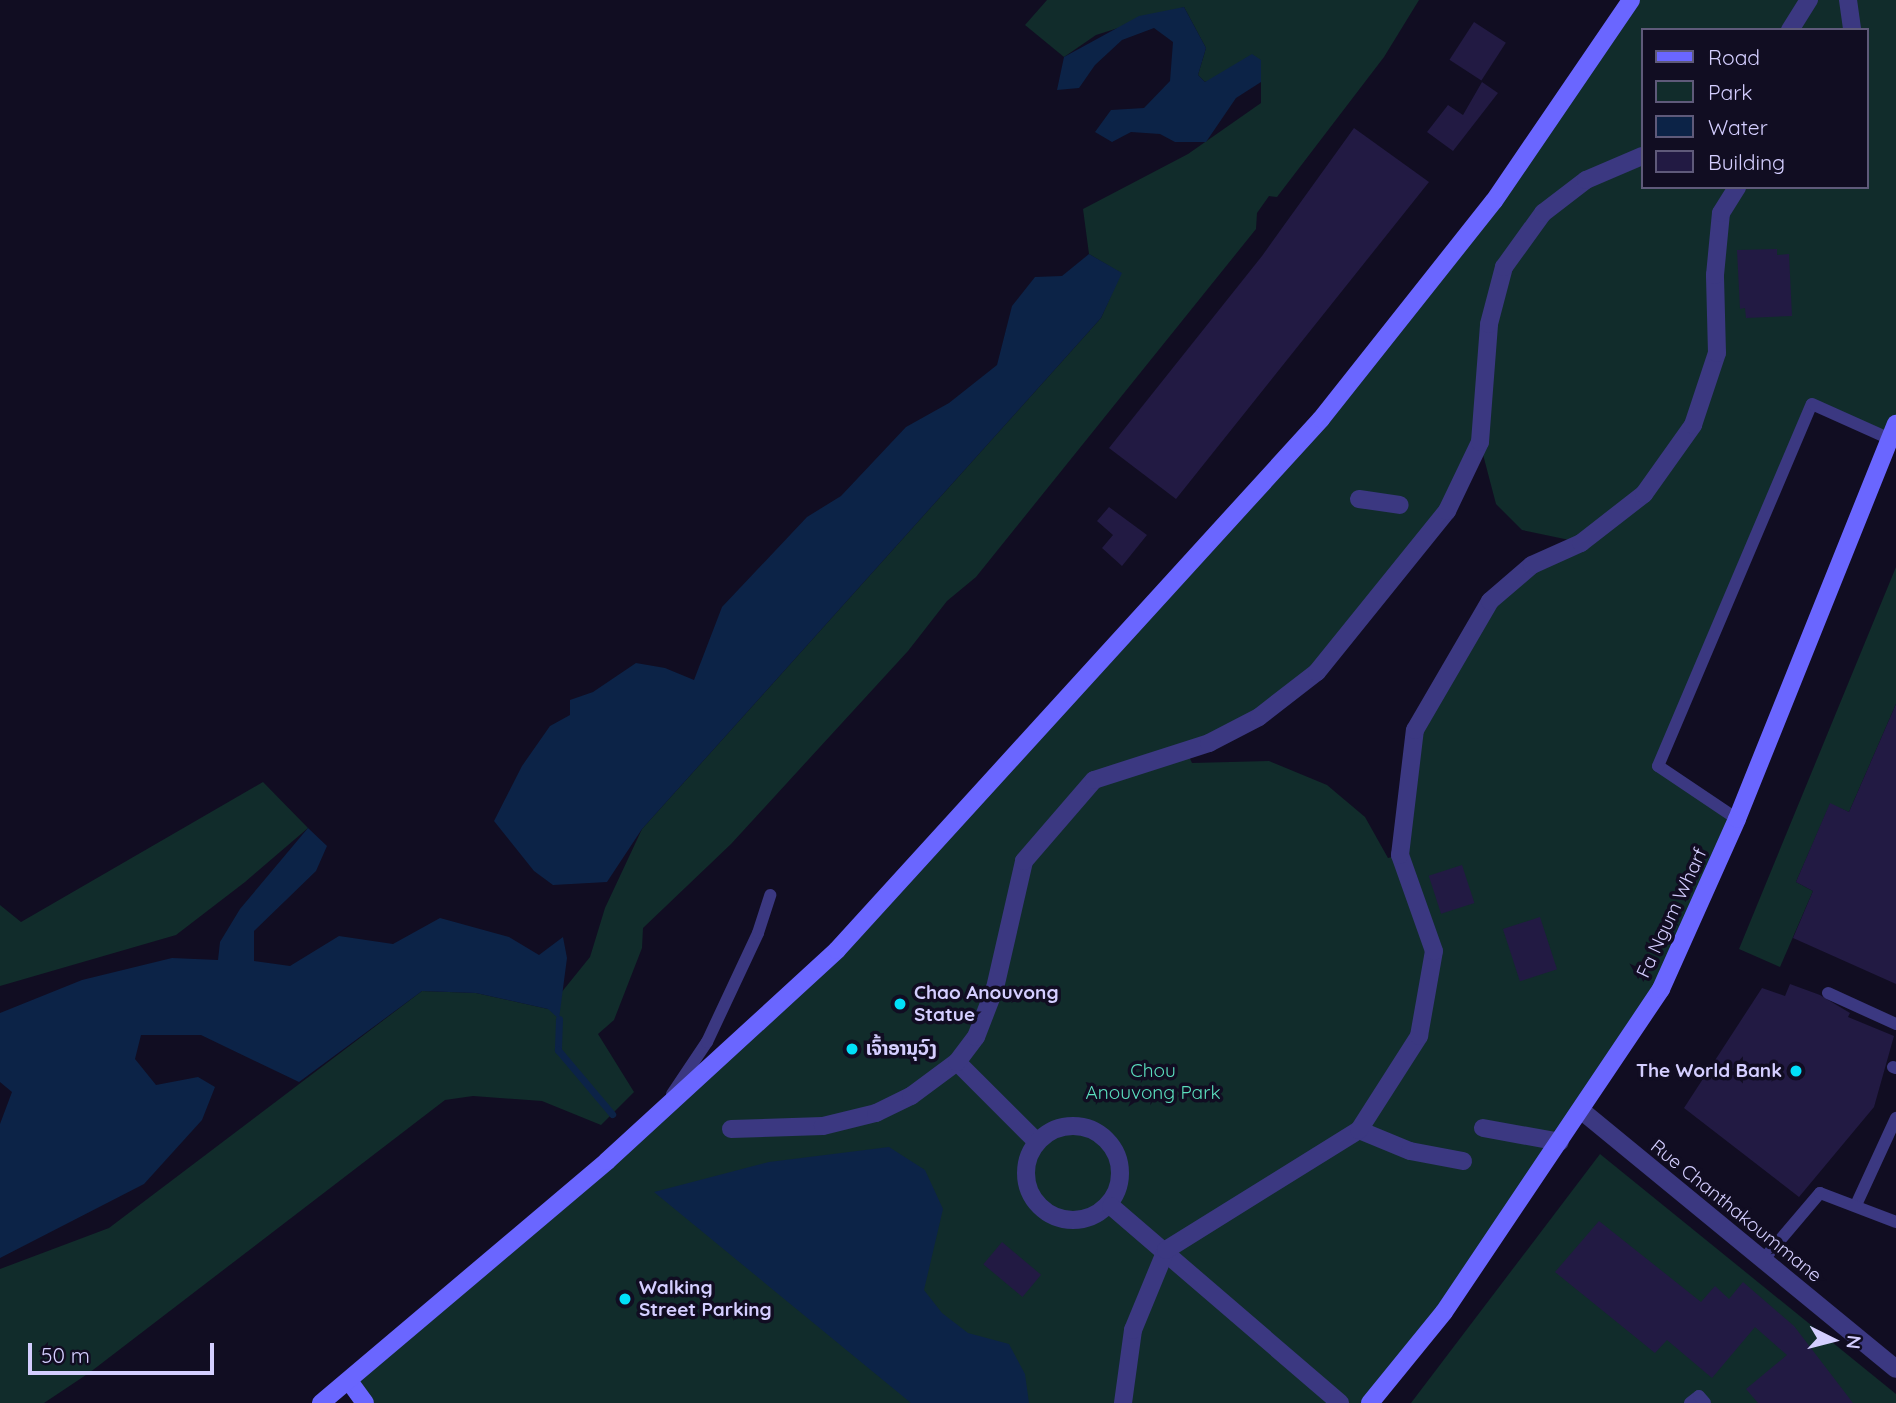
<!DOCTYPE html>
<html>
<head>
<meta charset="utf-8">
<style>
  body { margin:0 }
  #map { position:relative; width:1896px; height:1403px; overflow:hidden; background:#110d22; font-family:Quicksand,"Noto Sans Lao",sans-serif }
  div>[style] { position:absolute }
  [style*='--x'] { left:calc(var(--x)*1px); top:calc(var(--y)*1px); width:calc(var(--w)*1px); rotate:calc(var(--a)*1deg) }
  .green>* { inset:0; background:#112c2b }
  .water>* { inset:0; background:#0c2347 }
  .stream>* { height:7px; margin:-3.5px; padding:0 3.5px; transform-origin:3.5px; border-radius:3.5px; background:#0c2347 }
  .building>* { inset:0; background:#221a43; transform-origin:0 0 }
  .lane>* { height:12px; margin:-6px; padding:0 6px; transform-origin:6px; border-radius:6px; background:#3b3881 }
  .street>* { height:18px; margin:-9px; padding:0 9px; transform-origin:9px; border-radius:9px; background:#3b3881 }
  .street>.ring { margin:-9px; padding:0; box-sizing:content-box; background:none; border:18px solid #3b3881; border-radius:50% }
  .secondary>* { height:18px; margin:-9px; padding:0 9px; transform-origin:9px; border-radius:9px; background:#6a66ff }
  .dots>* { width:19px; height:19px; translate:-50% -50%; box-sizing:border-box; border:4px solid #110d22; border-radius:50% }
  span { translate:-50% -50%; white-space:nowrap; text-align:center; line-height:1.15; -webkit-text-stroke:7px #110d22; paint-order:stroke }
  .street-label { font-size:19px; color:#d4ceff }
  .poi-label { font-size:19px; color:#d4ceff; font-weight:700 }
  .left { translate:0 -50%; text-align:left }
  .right { translate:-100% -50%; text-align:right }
  .park-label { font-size:19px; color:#5bdfbe }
  .legend { position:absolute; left:1641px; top:28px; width:228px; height:161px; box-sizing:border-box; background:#110d22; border:2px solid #5f5a7a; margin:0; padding:9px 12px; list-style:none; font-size:21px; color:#d4ceff }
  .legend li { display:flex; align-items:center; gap:14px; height:35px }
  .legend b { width:35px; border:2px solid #5f5a7a }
  .north { position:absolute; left:1798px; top:1305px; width:70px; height:70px; -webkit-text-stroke:5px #110d22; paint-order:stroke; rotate:96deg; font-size:19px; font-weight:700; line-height:28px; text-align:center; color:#d4ceff }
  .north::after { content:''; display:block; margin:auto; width:24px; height:32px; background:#d4ceff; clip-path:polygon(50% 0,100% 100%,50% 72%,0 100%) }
  .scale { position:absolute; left:28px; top:1343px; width:186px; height:32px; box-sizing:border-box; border:4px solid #d4ceff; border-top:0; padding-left:9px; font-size:21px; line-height:24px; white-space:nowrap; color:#d4ceff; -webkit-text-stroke:5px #110d22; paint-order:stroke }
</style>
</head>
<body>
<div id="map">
  <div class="green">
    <div style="clip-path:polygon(1047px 0,1419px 0,1384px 57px,1277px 197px,1269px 196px,1257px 213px,1256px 229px,976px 577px,947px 601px,908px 651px,731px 844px,643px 928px,642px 948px,614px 1020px,598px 1034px,634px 1092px,601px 1125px,542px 1101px,473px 1096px,445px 1100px,89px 1373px,44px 1403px,0 1403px,0 1269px,109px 1228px,422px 991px,476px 993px,548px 1009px,590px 957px,605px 908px,642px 829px,1101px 318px,1121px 273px,1089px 254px,1083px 209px,1188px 154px,1261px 103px,1261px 61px,1205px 82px,1198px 75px,1206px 48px,1184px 7px,1096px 35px,1064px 57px,1025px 25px)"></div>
    <div style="clip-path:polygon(evenodd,1631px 0,1896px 0,1896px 424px,1890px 439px,1812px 404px,1658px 766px,1737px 819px,1661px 989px,1370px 1403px,365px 1403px,349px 1381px,837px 950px,1201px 551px,1494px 201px,1631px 0,1642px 30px,1866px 30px,1866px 187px,1642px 187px,1642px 30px,1631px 0,1480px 443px,1496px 504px,1522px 530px,1579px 542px,1490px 601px,1415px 730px,1400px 855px,1388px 858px,1365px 817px,1327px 785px,1269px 761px,1192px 763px,1186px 750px,1259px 717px,1317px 672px,1447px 511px,1480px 443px)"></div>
    <div style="clip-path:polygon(1896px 567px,1896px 704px,1849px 812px,1830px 804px,1796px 882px,1813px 891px,1780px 967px,1739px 949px)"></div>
    <div style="clip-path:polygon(263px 782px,308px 828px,245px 882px,176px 935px,0 986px,0 905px,21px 922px)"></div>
    <div style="clip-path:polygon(1600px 1154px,1896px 1394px,1896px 1403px,1411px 1403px)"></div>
  </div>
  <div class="water">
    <div style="clip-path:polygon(1184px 7px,1206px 48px,1198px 75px,1205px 82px,1252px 54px,1261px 60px,1261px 82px,1236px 98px,1206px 142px,1175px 142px,1160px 134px,1131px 132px,1112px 142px,1095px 132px,1111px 110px,1144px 108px,1170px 81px,1173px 42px,1154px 28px,1122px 40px,1095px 65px,1079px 88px,1057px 90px,1064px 57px,1139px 16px)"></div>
    <div style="clip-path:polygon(1089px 254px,1122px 273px,1101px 318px,642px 829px,607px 882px,553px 885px,534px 871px,494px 821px,522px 766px,550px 726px,570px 715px,570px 700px,593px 692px,636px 663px,665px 668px,694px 680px,722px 607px,807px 517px,841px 496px,906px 427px,949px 403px,997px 365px,1012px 306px,1035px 277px,1062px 276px)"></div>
    <div style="clip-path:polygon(308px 828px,327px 846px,316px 871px,254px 931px,254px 961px,290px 966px,339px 936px,393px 944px,440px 918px,509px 937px,539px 955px,563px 937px,567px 958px,559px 1019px,548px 1009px,476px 993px,422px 991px,299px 1082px,201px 1035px,141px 1035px,135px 1059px,156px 1085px,198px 1077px,215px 1087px,202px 1120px,144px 1184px,0 1258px,0 1124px,12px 1092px,0 1082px,0 1013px,82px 980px,172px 958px,218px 960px,220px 942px,240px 909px)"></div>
    <div style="clip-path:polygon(889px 1147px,925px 1170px,943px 1209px,924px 1290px,942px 1313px,968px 1333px,1009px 1344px,1025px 1374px,1029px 1403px,911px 1403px,654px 1192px,769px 1162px)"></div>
  </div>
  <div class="stream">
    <div style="--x:559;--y:1019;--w:31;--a:92"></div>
    <div style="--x:558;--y:1050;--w:84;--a:49.8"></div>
  </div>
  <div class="building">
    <div style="left:1474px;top:22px;width:38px;height:45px;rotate:33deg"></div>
    <div style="clip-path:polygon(1482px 82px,1498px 93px,1453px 151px,1427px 132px,1448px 105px,1463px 115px)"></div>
    <div style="clip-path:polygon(1354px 128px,1429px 182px,1176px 499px,1109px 448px,1262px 256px)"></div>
    <div style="clip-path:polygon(1777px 249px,1777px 255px,1789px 254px,1792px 316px,1746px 318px,1745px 308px,1740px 309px,1737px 250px)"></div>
    <div style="clip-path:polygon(1109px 507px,1147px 535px,1122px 566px,1102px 548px,1113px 535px,1097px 521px)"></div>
    <div style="clip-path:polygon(1896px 704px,1896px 984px,1793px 938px,1813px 891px,1796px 882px,1830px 803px,1849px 812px)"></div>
    <div style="left:1462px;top:865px;width:40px;height:35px;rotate:72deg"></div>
    <div style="left:1540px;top:917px;width:55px;height:39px;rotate:72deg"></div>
    <div style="clip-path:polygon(1790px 984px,1820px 995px,1850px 1013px,1848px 1017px,1894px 1036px,1874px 1107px,1799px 1197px,1684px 1108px,1762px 988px,1785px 996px)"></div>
    <div style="clip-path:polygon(1599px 1221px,1701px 1302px,1715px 1286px,1729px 1299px,1743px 1282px,1794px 1326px,1853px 1403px,1758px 1403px,1746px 1389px,1787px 1355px,1755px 1327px,1712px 1378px,1667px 1340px,1655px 1353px,1555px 1272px)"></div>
    <div style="left:1002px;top:1242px;width:51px;height:29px;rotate:40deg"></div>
  </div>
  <div class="lane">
    <div style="--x:1737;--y:819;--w:95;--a:-146.1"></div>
    <div style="--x:1658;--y:766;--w:393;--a:-67"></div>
    <div style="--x:1812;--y:404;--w:85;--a:24.2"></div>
    <div style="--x:1828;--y:993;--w:75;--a:24.5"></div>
    <div style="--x:1893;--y:1067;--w:3;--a:18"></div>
    <div style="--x:672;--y:1094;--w:63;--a:-56.1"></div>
    <div style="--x:707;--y:1042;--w:120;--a:-64.9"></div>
    <div style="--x:758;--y:933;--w:40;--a:-72"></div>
    <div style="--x:1856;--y:1205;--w:96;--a:-65.3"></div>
    <div style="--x:1763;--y:1260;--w:88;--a:-49.6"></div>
    <div style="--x:1820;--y:1193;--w:81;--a:20.9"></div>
    <div style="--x:1690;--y:1403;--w:11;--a:-38"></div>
    <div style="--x:1699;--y:1396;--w:9;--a:49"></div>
  </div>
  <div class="street">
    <div style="--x:1848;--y:0;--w:30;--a:82"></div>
    <div style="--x:1790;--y:30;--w:36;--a:-58"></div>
    <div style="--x:1359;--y:499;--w:41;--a:8.3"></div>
    <div style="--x:957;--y:1062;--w:112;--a:45"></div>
    <div style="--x:1582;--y:1111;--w:406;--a:39.4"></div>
    <div class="ring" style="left:1026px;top:1126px;width:76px;height:76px"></div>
    <div style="--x:1483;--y:1128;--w:78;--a:10.3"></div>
    <div style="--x:731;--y:1129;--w:92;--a:-1.9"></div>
    <div style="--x:823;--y:1126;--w:55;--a:-13.8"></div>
    <div style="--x:876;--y:1113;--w:39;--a:-26"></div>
    <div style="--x:911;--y:1096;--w:57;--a:-36.5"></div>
    <div style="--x:957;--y:1062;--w:31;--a:-53"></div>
    <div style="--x:976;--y:1037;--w:53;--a:-68.8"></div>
    <div style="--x:995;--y:988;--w:130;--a:-77.1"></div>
    <div style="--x:1024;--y:861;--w:107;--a:-49.2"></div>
    <div style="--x:1094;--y:780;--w:121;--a:-17.8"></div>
    <div style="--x:1209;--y:743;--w:56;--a:-27.5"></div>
    <div style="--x:1259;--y:717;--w:73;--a:-37.8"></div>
    <div style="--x:1317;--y:672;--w:207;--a:-51.1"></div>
    <div style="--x:1447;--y:511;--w:76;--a:-64.4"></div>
    <div style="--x:1480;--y:442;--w:118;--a:-85.6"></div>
    <div style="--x:1489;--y:324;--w:59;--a:-75.3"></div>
    <div style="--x:1504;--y:267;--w:67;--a:-54.2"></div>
    <div style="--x:1543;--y:213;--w:54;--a:-37.5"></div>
    <div style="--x:1586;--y:180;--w:61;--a:-23.2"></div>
    <div style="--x:1359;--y:1130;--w:55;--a:22.4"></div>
    <div style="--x:1410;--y:1151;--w:54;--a:10.7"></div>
    <div style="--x:1111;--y:1206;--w:302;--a:40.7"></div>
    <div style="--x:1123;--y:1403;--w:74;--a:-82.2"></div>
    <div style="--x:1133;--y:1330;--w:87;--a:-67.6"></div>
    <div style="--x:1166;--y:1250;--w:227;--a:-31.9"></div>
    <div style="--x:1359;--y:1130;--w:112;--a:-57.4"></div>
    <div style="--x:1419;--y:1036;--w:86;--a:-80"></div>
    <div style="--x:1434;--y:951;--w:102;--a:-109.5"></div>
    <div style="--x:1400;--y:855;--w:126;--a:-83.2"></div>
    <div style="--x:1415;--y:730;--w:149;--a:-59.8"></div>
    <div style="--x:1490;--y:601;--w:55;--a:-40.6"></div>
    <div style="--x:1532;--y:565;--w:54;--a:-24.2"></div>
    <div style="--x:1581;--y:543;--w:80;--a:-37.9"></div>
    <div style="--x:1644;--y:494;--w:85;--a:-54.6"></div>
    <div style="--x:1693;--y:425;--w:76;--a:-71.6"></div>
    <div style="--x:1717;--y:353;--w:78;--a:-91.5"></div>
    <div style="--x:1715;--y:275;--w:62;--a:-84.5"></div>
    <div style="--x:1721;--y:213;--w:31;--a:-58"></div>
  </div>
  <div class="secondary">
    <div style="--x:349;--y:1381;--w:27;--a:54"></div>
    <div style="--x:321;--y:1403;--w:375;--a:-40.2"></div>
    <div style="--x:607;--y:1161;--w:312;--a:-42.5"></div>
    <div style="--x:837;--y:950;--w:718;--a:-47.65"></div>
    <div style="--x:1321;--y:419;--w:278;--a:-51.6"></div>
    <div style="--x:1494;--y:201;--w:243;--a:-55.7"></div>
    <div style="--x:1370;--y:1403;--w:117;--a:-50.9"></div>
    <div style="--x:1444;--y:1312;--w:389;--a:-56.1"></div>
    <div style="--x:1661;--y:989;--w:186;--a:-65.9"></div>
    <div style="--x:1737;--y:819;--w:426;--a:-68.1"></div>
  </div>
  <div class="dots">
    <div style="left:900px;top:1004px;background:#01e0f9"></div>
    <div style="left:852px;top:1049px;background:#01e0f9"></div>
    <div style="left:1796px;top:1071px;background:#01e0f9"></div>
    <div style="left:625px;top:1299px;background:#01e0f9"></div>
  </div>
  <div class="street-label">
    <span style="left:1672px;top:913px;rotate:-65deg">Fa Ngum Wharf</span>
    <span style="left:1736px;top:1211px;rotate:39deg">Rue Chanthakoummane</span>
  </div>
  <div class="poi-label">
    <span class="left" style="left:914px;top:1004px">Chao Anouvong<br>Statue</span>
    <span class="left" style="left:866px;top:1049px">ເຈົ້າອານຸວົງ</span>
    <span class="right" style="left:1782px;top:1071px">The World Bank</span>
    <span class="left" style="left:639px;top:1299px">Walking<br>Street Parking</span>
  </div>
  <div class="park-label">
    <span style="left:1153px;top:1082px">Chou<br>Anouvong Park</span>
  </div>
  <ul class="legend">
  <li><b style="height:9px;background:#6a66ff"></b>Road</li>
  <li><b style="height:19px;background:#112c2b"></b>Park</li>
  <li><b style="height:19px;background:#0c2347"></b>Water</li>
  <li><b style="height:19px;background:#221a43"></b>Building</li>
  </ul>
  <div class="north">N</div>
  <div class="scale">50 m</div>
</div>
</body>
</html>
